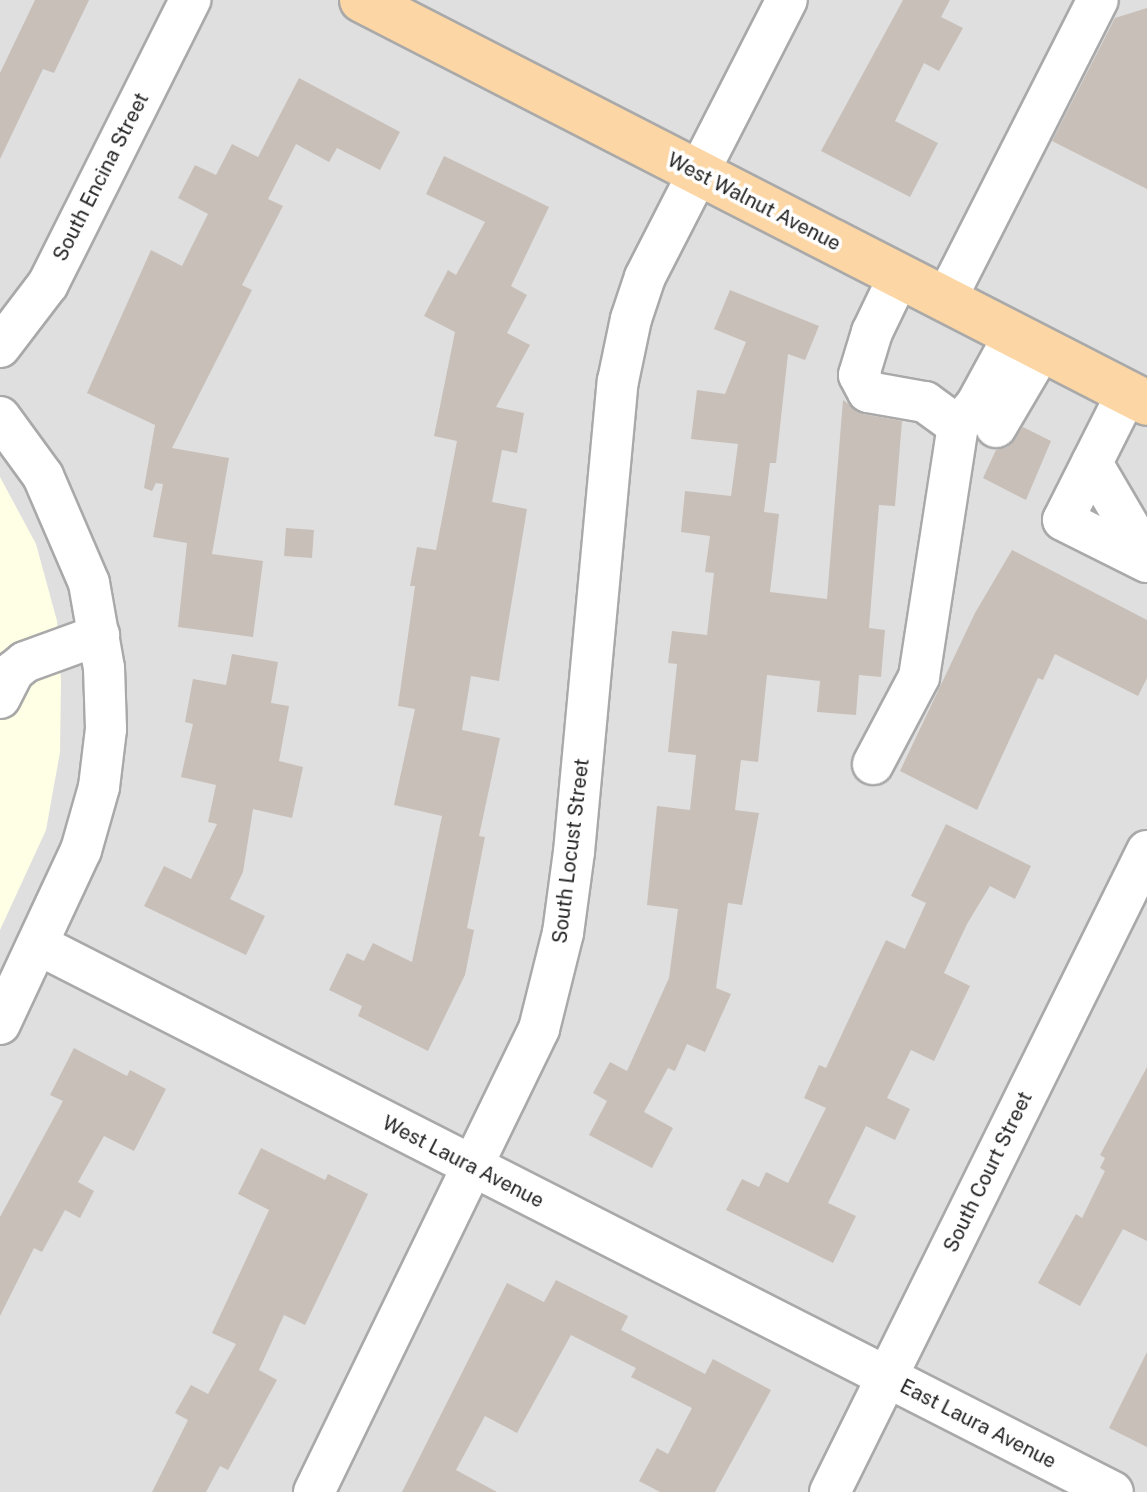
<!DOCTYPE html>
<html>
<head>
<meta charset="utf-8">
<style>
  body { margin:0 }
  #map { position:relative; width:1147px; height:1492px; overflow:hidden; background:#f2efe9; font-family:"Public Sans",sans-serif }
  div>[style] { position:absolute }
  [style*='--x'] { left:calc(var(--x)*1px); top:calc(var(--y)*1px); width:calc(var(--w)*1px); rotate:calc(var(--a)*1deg) }
  .residential>* { inset:0; background:#e0dfdf; transform-origin:0 0 }
  .education>* { inset:0; background:#ffffe5 }
  .building>* { inset:0; background:#c7bfb8; transform-origin:0 0 }
  .roads { filter:drop-shadow(2px 0 #a9a9a9) drop-shadow(-2px 0 #a9a9a9) drop-shadow(0 2px #a9a9a9) drop-shadow(0 -2px #a9a9a9) }
  .minor>* { height:40px; margin:-20px; padding:0 20px; transform-origin:20px; border-radius:20px; background:#fff }
  .major>* { height:44px; margin:-22px; padding:0 22px; transform-origin:22px; border-radius:22px; background:#fcd6a4 }
  span { translate:-50% -50%; white-space:nowrap; text-align:center; line-height:1.15; -webkit-text-stroke:7px #fff; paint-order:stroke }
  .street-label { font-size:20px; color:#222 }
</style>
</head>
<body>
<div id="map">
  <div class="residential">
    <div style="left:0;top:0;width:1147px;height:1492px"></div>
  </div>
  <div class="education">
    <div style="clip-path:polygon(0 477px,36px 544px,57px 621px,61px 681px,60px 752px,46px 830px,0 930px)"></div>
  </div>
  <div class="building">
    <div style="clip-path:polygon(35px 0,89px 0,54px 73px,43px 69px,0 159px,0 73px)"></div>
    <div style="clip-path:polygon(903px 0,950px 0,941px 17px,963px 28px,939px 71px,924px 63px,895px 121px,938px 143px,910px 197px,821px 151px)"></div>
    <div style="clip-path:polygon(1147px 8px,1147px 189px,1052px 141px,1115px 18px)"></div>
    <div style="clip-path:polygon(299px 78px,400px 132px,380px 170px,337px 148px,329px 162px,296px 144px,268px 199px,283px 206px,242px 285px,252px 290px,172px 448px,229px 458px,212px 554px,263px 561px,253px 637px,178px 627px,187px 543px,153px 537px,163px 484px,156px 483px,152px 491px,144px 488px,155px 425px,87px 393px,151px 250px,182px 266px,208px 214px,178px 198px,195px 165px,216px 175px,232px 144px,258px 157px)"></div>
    <div style="clip-path:polygon(444px 156px,549px 207px,511px 286px,527px 295px,507px 333px,530px 345px,496px 407px,524px 413px,517px 453px,502px 450px,492px 502px,527px 509px,504px 648px,499px 681px,471px 676px,462px 730px,500px 738px,479px 836px,485px 837px,467px 928px,474px 930px,465px 975px,428px 1051px,358px 1016px,362px 1006px,329px 990px,347px 953px,364px 961px,373px 943px,412px 962px,442px 816px,394px 805px,415px 709px,398px 706px,415px 586px,410px 586px,417px 547px,436px 550px,457px 441px,434px 436px,455px 332px,424px 316px,448px 270px,456px 275px,485px 222px,426px 194px)"></div>
    <div style="clip-path:polygon(730px 290px,819px 326px,805px 360px,788px 354px,776px 463px,770px 463px,764px 512px,779px 514px,770px 592px,827px 599px,843px 400px,863px 414px,902px 421px,895px 506px,879px 505px,869px 628px,885px 630px,881px 677px,859px 675px,856px 715px,817px 712px,820px 681px,767px 675px,758px 762px,741px 760px,735px 810px,759px 813px,742px 905px,728px 903px,716px 988px,731px 994px,705px 1052px,687px 1044px,675px 1071px,668px 1068px,644px 1112px,673px 1128px,652px 1168px,589px 1135px,607px 1101px,593px 1093px,610px 1062px,627px 1071px,669px 978px,678px 909px,647px 905px,657px 806px,690px 810px,696px 755px,668px 752px,677px 664px,668px 663px,672px 631px,707px 635px,714px 573px,705px 572px,710px 536px,681px 532px,685px 491px,731px 496px,738px 444px,691px 439px,697px 390px,725px 394px,746px 342px,714px 329px)"></div>
    <div style="clip-path:polygon(1023px 427px,1051px 441px,1026px 500px,983px 478px,996px 450px,1008px 447px)"></div>
    <div style="left:286px;top:528px;width:28px;height:28px;rotate:4deg"></div>
    <div style="clip-path:polygon(1012px 550px,1147px 620px,1147px 678px,1138px 696px,1055px 654px,1043px 680px,1038px 678px,977px 810px,900px 771px,975px 613px)"></div>
    <div style="clip-path:polygon(232px 654px,278px 662px,271px 703px,289px 706px,279px 761px,303px 767px,292px 818px,253px 809px,243px 872px,230px 899px,265px 916px,246px 955px,144px 906px,164px 866px,191px 879px,217px 824px,208px 822px,216px 785px,181px 777px,193px 724px,185px 722px,193px 679px,226px 685px)"></div>
    <div style="clip-path:polygon(946px 824px,1031px 866px,1015px 899px,990px 886px,967px 924px,944px 973px,970px 986px,934px 1061px,911px 1050px,887px 1098px,910px 1109px,895px 1140px,866px 1126px,828px 1203px,856px 1216px,833px 1263px,726px 1210px,742px 1179px,759px 1187px,766px 1172px,788px 1183px,826px 1108px,804px 1098px,819px 1065px,826px 1068px,886px 940px,905px 949px,926px 903px,911px 896px)"></div>
    <div style="clip-path:polygon(74px 1048px,127px 1076px,130px 1070px,166px 1089px,134px 1151px,104px 1136px,78px 1182px,94px 1191px,80px 1218px,65px 1210px,42px 1252px,34px 1248px,0 1316px,0 1217px,63px 1101px,50px 1095px)"></div>
    <div style="clip-path:polygon(1147px 1067px,1147px 1241px,1123px 1229px,1080px 1306px,1038px 1283px,1076px 1214px,1082px 1218px,1105px 1171px,1100px 1168px,1105px 1158px,1100px 1155px)"></div>
    <div style="clip-path:polygon(261px 1148px,325px 1180px,328px 1174px,368px 1194px,305px 1325px,284px 1315px,259px 1370px,277px 1380px,228px 1470px,220px 1466px,206px 1492px,152px 1492px,188px 1420px,175px 1413px,191px 1385px,208px 1394px,236px 1344px,212px 1333px,269px 1210px,238px 1194px)"></div>
    <div style="clip-path:polygon(556px 1280px,628px 1316px,621px 1330px,705px 1374px,713px 1359px,771px 1390px,715px 1492px,660px 1492px,639px 1481px,657px 1448px,668px 1454px,692px 1408px,631px 1377px,636px 1368px,571px 1335px,517px 1433px,485px 1416px,456px 1470px,497px 1492px,402px 1492px,507px 1283px,544px 1302px)"></div>
    <div style="clip-path:polygon(1147px 1352px,1147px 1447px,1109px 1428px)"></div>
  </div>
  <div class="roads">
    <div class="minor">
      <div style="--x:899;--y:276;--w:62;--a:115.7"></div>
      <div style="--x:872;--y:332;--w:45;--a:106.8"></div>
      <div style="--x:859;--y:375;--w:19;--a:62"></div>
      <div style="--x:868;--y:392;--w:58;--a:10"></div>
      <div style="--x:925;--y:402;--w:41;--a:36"></div>
      <div style="--x:946;--y:299;--w:335;--a:-63.1"></div>
      <div style="--x:0;--y:347;--w:79;--a:-52.7"></div>
      <div style="--x:48;--y:284;--w:318;--a:-63.4"></div>
      <div style="--x:1127;--y:393;--w:142;--a:116.7"></div>
      <div style="--x:1063;--y:520;--w:94;--a:26.6"></div>
      <div style="--x:0;--y:417;--w:73;--a:53.9"></div>
      <div style="--x:43;--y:476;--w:116;--a:66.7"></div>
      <div style="--x:89;--y:583;--w:86;--a:80"></div>
      <div style="--x:104;--y:668;--w:61;--a:88.1"></div>
      <div style="--x:106;--y:729;--w:58;--a:96.9"></div>
      <div style="--x:99;--y:787;--w:66;--a:105.9"></div>
      <div style="--x:81;--y:850;--w:192;--a:115"></div>
      <div style="--x:996;--y:427;--w:91;--a:-59.5"></div>
      <div style="--x:1092;--y:463;--w:109;--a:59.7"></div>
      <div style="--x:0;--y:698;--w:30;--a:-63"></div>
      <div style="--x:14;--y:671;--w:14;--a:-39"></div>
      <div style="--x:25;--y:662;--w:79;--a:-20"></div>
      <div style="--x:873;--y:764;--w:98;--a:-62.1"></div>
      <div style="--x:919;--y:677;--w:254;--a:-81.2"></div>
      <div style="--x:958;--y:426;--w:30;--a:-50"></div>
      <div style="--x:977;--y:403;--w:77;--a:-61.4"></div>
      <div style="--x:39;--y:945;--w:1205;--a:26.99"></div>
      <div style="--x:314;--y:1492;--w:515;--a:-64.08"></div>
      <div style="--x:539;--y:1029;--w:99;--a:-76"></div>
      <div style="--x:563;--y:933;--w:82;--a:-82.3"></div>
      <div style="--x:574;--y:852;--w:473;--a:-84.7"></div>
      <div style="--x:618;--y:381;--w:63;--a:-78.2"></div>
      <div style="--x:631;--y:319;--w:44;--a:-71.6"></div>
      <div style="--x:645;--y:277;--w:311;--a:-62.9"></div>
      <div style="--x:830;--y:1492;--w:715;--a:-63.69"></div>
    </div>
    <div class="major">
      <div style="--x:362;--y:0;--w:882;--a:27.17"></div>
    </div>
  </div>
  <div class="street-label">
    <span style="left:101px;top:177px;rotate:-63deg">South Encina Street</span>
    <span style="left:754px;top:202px;rotate:27deg">West Walnut Avenue</span>
    <span style="left:571px;top:851px;rotate:-83deg">South Locust Street</span>
    <span style="left:463px;top:1162px;rotate:27deg">West Laura Avenue</span>
    <span style="left:988px;top:1172px;rotate:-64deg">South Court Street</span>
    <span style="left:978px;top:1424px;rotate:27deg">East Laura Avenue</span>
  </div>
</div>
</body>
</html>
